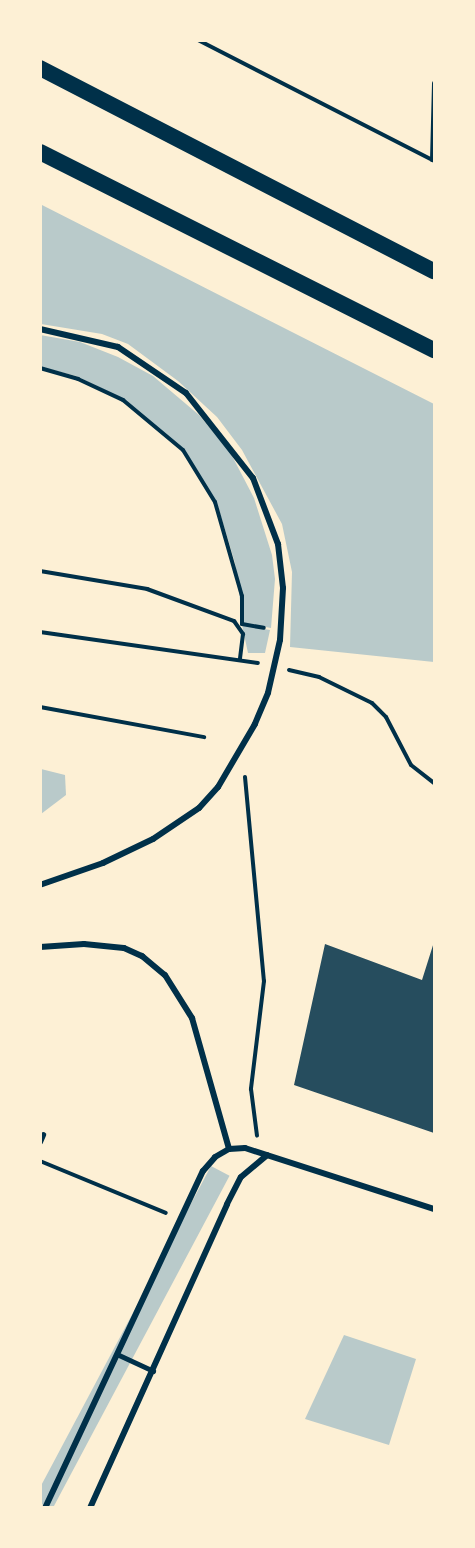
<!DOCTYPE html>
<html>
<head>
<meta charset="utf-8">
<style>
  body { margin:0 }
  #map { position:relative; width:475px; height:1548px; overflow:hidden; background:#fdf0d5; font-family:Lato,sans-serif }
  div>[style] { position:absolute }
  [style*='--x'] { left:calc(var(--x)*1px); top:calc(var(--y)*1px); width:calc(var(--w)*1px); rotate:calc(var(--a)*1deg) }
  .green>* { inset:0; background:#b9caca; transform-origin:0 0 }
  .building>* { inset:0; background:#264d5e }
  .path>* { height:4px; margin:-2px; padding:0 2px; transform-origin:2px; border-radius:2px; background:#003049 }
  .service>* { height:4.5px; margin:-2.25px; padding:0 2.25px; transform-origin:2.25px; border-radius:2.25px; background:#003049 }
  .minor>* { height:6px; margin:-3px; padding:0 3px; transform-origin:3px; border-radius:3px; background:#003049 }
  .trunk>* { height:16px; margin:-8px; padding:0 8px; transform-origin:8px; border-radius:8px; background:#003049 }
  span { translate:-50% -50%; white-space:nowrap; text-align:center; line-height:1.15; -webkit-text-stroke:5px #fdf0d5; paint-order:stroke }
  .frame { position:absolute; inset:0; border:42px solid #fdf0d5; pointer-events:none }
</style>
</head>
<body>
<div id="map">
  <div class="green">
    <div style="clip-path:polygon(40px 204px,434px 404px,434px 662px,290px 647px,292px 572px,282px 524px,242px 450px,217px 417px,178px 381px,128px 344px,102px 334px,41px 324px)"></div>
    <div style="clip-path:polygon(40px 335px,80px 342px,118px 357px,153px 376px,199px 415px,230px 452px,254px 498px,272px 555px,275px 579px,271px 628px,243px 623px,235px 563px,217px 503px,184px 449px,124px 399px,76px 376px,41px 367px)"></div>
    <div style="clip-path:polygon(242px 625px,270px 630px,265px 653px,248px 653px)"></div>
    <div style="clip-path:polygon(41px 769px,65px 775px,66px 795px,41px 814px)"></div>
    <div style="left:211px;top:1166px;width:21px;height:378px;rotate:28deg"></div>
    <div style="clip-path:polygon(344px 1335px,416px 1359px,389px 1445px,305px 1419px)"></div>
  </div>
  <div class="building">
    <div style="clip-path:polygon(434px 942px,434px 1133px,294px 1085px,325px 944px,422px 980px)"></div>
  </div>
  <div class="path">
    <div style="--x:198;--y:40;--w:265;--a:27.1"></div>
    <div style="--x:432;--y:160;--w:77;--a:-88.5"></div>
    <div style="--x:40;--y:368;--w:40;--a:16"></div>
    <div style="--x:78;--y:379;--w:50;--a:25"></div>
    <div style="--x:123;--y:400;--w:78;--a:39.8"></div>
    <div style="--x:183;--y:450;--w:61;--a:58.4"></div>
    <div style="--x:215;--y:502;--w:98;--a:74"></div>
    <div style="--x:242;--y:596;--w:28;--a:90"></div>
    <div style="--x:40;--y:571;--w:109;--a:9.5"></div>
    <div style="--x:147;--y:589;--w:93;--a:20.2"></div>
    <div style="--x:234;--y:621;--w:16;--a:55"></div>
    <div style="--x:243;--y:634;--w:26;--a:97"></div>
    <div style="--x:242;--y:624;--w:22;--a:10"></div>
    <div style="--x:40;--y:632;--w:220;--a:8.1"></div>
    <div style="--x:289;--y:670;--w:31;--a:13"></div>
    <div style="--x:319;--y:677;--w:59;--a:26.1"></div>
    <div style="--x:372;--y:703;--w:20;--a:45"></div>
    <div style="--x:386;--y:717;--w:54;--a:62.5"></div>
    <div style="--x:411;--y:765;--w:29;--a:38"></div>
    <div style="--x:40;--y:707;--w:167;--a:10.4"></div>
    <div style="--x:245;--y:777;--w:205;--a:84.7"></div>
    <div style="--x:264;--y:981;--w:109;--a:96.9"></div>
    <div style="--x:251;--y:1089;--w:47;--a:82.7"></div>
    <div style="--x:40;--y:1161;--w:136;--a:22.4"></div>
  </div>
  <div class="service">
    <div style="--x:40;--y:1142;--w:8;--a:-67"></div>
    <div style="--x:117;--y:1354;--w:40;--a:25"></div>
  </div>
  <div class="minor">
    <div style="--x:40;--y:329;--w:80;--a:13"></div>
    <div style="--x:118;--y:347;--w:82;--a:34.1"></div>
    <div style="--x:186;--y:393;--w:108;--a:51.8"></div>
    <div style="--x:253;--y:478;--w:71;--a:69.3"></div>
    <div style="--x:278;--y:544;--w:44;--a:83.5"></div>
    <div style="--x:283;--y:588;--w:52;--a:93.3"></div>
    <div style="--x:280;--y:640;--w:54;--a:102.8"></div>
    <div style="--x:268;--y:693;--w:34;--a:113"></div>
    <div style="--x:255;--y:724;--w:73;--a:120.4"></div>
    <div style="--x:218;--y:787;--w:28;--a:132"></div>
    <div style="--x:199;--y:808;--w:55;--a:146"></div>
    <div style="--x:153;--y:839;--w:55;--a:154.4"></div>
    <div style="--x:103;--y:863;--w:67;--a:160.8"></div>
    <div style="--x:40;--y:947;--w:44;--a:-3.9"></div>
    <div style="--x:84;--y:944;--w:40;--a:5.7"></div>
    <div style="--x:124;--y:948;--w:20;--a:24"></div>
    <div style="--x:142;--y:956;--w:30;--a:40"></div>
    <div style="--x:165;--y:975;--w:51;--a:57.9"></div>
    <div style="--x:192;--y:1018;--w:136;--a:74.2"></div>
    <div style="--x:45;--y:1508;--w:372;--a:-64.9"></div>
    <div style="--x:203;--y:1171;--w:18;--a:-49"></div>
    <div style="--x:215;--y:1157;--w:16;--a:-30"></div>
    <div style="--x:229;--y:1149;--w:16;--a:-4"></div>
    <div style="--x:245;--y:1148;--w:199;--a:17.9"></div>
    <div style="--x:90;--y:1508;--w:333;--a:-65.7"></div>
    <div style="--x:227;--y:1204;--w:30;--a:-63"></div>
    <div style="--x:241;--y:1177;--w:34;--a:-40"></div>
  </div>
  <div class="trunk">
    <div style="--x:40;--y:68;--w:443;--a:27.3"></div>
    <div style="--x:40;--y:152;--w:441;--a:26.7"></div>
  </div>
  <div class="frame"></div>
</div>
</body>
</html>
